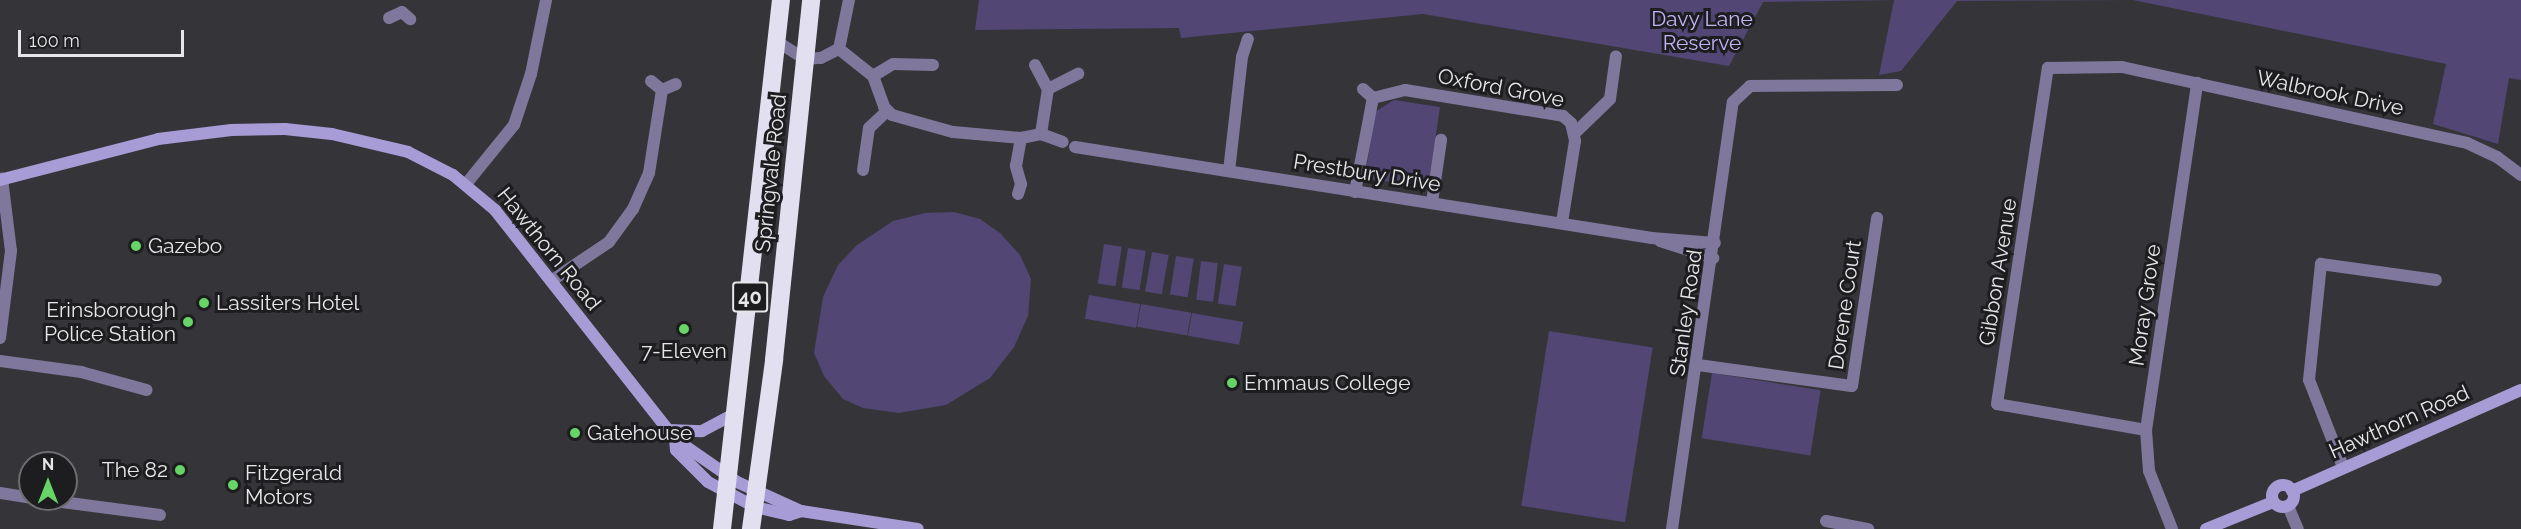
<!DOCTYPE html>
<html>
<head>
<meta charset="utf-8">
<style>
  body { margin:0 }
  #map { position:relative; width:2521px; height:529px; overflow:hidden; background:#353539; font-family:Raleway,sans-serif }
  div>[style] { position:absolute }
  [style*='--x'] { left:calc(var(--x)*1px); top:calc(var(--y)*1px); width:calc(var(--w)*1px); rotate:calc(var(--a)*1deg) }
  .green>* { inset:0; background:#514674; transform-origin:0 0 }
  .street>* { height:12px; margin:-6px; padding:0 6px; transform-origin:6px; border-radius:6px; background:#7f789c }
  .secondary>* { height:12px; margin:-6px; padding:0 6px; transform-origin:6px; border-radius:6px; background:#a89cd6 }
  .secondary>.ring { margin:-6px; padding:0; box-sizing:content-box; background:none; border:12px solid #a89cd6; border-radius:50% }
  .highway>* { height:18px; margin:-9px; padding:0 9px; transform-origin:9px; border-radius:9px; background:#e2dff1 }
  .dots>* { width:16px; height:16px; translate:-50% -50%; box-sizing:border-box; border:3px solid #1d1c1f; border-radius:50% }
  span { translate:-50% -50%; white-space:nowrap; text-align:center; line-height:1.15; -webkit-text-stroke:6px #1d1c1f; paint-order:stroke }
  .shield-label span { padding:2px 4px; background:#1d1c1f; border:2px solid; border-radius:4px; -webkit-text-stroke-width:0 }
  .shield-label { font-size:20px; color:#e6e6e9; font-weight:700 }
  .park-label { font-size:21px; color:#c0b3f4 }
  .street-label { font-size:21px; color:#e6e6e9 }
  .poi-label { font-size:21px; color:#e6e6e9 }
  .left { translate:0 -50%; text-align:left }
  .right { translate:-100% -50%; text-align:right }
  .north { position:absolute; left:18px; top:451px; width:60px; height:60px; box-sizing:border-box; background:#1d1c1f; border:2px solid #6d6d70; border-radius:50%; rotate:0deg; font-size:16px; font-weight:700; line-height:24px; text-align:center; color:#e6e6e9 }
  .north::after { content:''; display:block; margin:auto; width:21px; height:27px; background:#66d466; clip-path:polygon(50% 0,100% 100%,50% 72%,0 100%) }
  .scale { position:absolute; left:18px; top:30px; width:166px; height:27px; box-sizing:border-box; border:3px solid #e6e6e9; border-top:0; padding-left:8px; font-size:18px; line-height:21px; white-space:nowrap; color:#e6e6e9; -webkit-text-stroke:4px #1d1c1f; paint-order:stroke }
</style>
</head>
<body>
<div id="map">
  <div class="green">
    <div style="clip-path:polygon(979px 0,2521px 0,2521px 80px,2509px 78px,2498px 144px,2433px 124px,2446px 64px,2133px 0,1957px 1px,1901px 71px,1879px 75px,1894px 0,1763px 2px,1729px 66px,1423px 14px,1181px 38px,1179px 28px,975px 30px)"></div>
    <div style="clip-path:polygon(1394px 100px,1440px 107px,1428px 188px,1365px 178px,1375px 112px)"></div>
    <div style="clip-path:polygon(954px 212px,980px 219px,1000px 233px,1020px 255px,1031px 279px,1028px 316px,1014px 347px,990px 378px,946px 405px,899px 413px,863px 408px,843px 399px,824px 376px,814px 353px,823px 297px,838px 265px,857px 245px,893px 221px,925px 213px)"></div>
    <div style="left:1104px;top:244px;width:18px;height:40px;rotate:9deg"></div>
    <div style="left:1128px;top:248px;width:18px;height:40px;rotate:9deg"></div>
    <div style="left:1152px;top:252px;width:17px;height:40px;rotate:10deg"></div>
    <div style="left:1176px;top:256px;width:18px;height:39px;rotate:9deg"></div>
    <div style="left:1201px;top:261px;width:17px;height:39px;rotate:7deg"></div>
    <div style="left:1224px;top:264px;width:18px;height:40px;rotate:9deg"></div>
    <div style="left:1089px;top:295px;width:52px;height:24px;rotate:10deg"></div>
    <div style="left:1141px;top:304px;width:51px;height:23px;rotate:10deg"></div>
    <div style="left:1192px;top:313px;width:52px;height:23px;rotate:10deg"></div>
    <div style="left:1549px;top:331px;width:105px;height:177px;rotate:9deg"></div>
    <div style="left:1712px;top:373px;width:110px;height:66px;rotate:9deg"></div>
  </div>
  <div class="street">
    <div style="--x:389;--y:18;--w:14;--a:-25"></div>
    <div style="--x:402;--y:12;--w:11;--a:41"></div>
    <div style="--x:776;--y:41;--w:34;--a:32"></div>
    <div style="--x:805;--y:59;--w:16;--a:-4"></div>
    <div style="--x:821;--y:58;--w:20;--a:-27"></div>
    <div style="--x:839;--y:49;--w:43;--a:38.5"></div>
    <div style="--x:873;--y:76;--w:33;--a:70"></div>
    <div style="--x:884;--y:107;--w:11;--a:45"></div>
    <div style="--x:892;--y:115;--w:63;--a:15.6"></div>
    <div style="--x:953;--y:132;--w:68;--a:5"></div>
    <div style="--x:1021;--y:138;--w:20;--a:-11"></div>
    <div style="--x:1041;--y:134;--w:23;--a:20"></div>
    <div style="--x:839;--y:49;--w:50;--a:-78.5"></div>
    <div style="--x:1035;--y:65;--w:27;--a:62"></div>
    <div style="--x:873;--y:76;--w:23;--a:-31"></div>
    <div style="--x:893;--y:64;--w:40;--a:1.4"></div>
    <div style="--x:651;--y:81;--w:14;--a:39"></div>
    <div style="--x:662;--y:90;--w:15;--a:-23"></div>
    <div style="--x:1363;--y:89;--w:13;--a:42"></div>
    <div style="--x:1373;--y:98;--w:33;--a:-14"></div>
    <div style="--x:1405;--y:90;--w:160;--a:9.3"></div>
    <div style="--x:1563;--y:116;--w:11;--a:41"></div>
    <div style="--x:1571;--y:123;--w:18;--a:77"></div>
    <div style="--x:1575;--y:141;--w:82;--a:99.1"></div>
    <div style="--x:1575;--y:133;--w:49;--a:-44.2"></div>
    <div style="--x:1610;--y:99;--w:43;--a:-82.1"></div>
    <div style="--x:1041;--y:134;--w:46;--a:-81.2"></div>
    <div style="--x:1048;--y:89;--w:34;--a:-27"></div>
    <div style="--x:1075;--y:147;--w:584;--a:8.96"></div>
    <div style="--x:1652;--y:238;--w:63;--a:4.5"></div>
    <div style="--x:863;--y:170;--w:42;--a:-81.9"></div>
    <div style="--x:869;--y:128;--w:25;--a:-43"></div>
    <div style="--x:1229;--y:171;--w:115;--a:-83.5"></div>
    <div style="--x:1242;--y:57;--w:19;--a:-72"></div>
    <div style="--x:466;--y:184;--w:76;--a:-50.9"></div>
    <div style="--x:514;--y:125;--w:54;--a:-71.6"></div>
    <div style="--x:531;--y:74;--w:76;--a:-78.5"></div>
    <div style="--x:1355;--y:192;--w:96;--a:-79.2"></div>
    <div style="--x:1018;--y:194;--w:10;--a:-73"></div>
    <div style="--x:1021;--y:184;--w:19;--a:-106"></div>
    <div style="--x:1016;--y:166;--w:28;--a:-80"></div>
    <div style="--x:1432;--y:202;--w:63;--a:-81.7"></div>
    <div style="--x:1660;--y:241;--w:56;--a:17.8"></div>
    <div style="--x:551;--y:281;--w:70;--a:-33.9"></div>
    <div style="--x:609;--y:242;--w:41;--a:-54"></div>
    <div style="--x:633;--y:209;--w:39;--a:-66"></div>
    <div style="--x:649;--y:173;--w:84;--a:-81.1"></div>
    <div style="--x:0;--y:338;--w:88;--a:-82.8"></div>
    <div style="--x:11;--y:251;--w:73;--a:-97.1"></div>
    <div style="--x:0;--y:361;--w:82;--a:7.7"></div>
    <div style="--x:81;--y:372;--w:68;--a:15.3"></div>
    <div style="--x:1698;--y:365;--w:155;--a:7.8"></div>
    <div style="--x:1852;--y:386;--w:170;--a:-81.5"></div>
    <div style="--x:2146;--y:430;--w:151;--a:-170.1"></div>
    <div style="--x:1997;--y:404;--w:340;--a:-81.4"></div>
    <div style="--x:2048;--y:68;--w:74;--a:-0.8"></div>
    <div style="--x:2122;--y:67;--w:353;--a:12.4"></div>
    <div style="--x:2467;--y:143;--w:33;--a:25"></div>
    <div style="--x:2497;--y:157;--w:30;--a:37"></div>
    <div style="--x:2343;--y:467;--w:93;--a:-111.3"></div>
    <div style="--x:2309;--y:380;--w:117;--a:-84.1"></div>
    <div style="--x:2321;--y:264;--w:116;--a:7.9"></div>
    <div style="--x:0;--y:493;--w:30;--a:9"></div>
    <div style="--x:39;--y:499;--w:122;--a:7.5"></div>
    <div style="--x:2288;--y:506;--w:25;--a:67"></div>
    <div style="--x:1826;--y:521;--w:43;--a:10.8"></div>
    <div style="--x:1672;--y:529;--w:431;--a:-81.9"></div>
    <div style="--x:1733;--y:102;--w:23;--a:-43"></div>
    <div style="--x:1750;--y:86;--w:147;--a:-0.4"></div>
    <div style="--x:2172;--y:529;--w:62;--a:-111.6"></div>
    <div style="--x:2149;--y:471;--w:41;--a:-94.2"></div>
    <div style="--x:2146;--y:430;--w:351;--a:-81.6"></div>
  </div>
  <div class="secondary">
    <div style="--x:0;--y:180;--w:163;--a:-14.5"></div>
    <div style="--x:158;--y:139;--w:74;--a:-7"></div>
    <div style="--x:231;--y:130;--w:54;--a:-1.1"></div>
    <div style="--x:285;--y:129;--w:47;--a:6.1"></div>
    <div style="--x:332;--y:134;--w:78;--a:13.3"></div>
    <div style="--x:408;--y:152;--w:51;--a:27.1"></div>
    <div style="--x:453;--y:175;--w:55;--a:39.8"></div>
    <div style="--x:495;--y:210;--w:291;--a:51.8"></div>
    <div style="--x:675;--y:439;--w:75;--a:34.7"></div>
    <div style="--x:737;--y:482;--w:70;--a:24.4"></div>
    <div style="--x:668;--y:430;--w:34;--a:2"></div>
    <div style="--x:702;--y:431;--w:40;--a:-28"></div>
    <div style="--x:675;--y:439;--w:11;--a:85"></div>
    <div style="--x:676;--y:450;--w:45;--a:45"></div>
    <div style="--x:708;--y:482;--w:53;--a:28"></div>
    <div style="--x:755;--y:507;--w:35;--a:13"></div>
    <div style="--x:789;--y:515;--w:13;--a:-18"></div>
    <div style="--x:801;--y:511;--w:118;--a:8.7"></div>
    <div class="ring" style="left:2272px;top:485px;width:10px;height:10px"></div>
    <div style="--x:2292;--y:491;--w:250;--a:-23.8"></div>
    <div style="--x:2206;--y:529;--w:72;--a:-21.9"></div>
  </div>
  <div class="highway">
    <div style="--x:722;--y:529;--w:532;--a:-83.64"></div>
    <div style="--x:751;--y:529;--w:171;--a:-82.2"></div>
    <div style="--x:774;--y:360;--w:362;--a:-84.1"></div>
  </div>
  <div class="dots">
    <div style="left:136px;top:246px;background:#66d466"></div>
    <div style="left:204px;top:303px;background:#66d466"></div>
    <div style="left:188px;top:322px;background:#66d466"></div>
    <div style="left:684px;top:329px;background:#66d466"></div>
    <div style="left:1232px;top:383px;background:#66d466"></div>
    <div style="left:575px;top:433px;background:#66d466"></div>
    <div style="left:180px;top:470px;background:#66d466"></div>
    <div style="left:233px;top:485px;background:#66d466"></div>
  </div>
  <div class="shield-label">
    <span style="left:750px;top:297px">40</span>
  </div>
  <div class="park-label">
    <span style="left:1702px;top:31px">Davy Lane<br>Reserve</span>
  </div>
  <div class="street-label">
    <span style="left:1501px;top:88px;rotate:11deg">Oxford Grove</span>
    <span style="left:2330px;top:93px;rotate:12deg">Walbrook Drive</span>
    <span style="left:771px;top:173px;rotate:-84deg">Springvale Road</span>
    <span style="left:1367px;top:173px;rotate:9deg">Prestbury Drive</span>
    <span style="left:549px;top:249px;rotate:51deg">Hawthorn Road</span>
    <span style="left:1998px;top:272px;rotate:-81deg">Gibbon Avenue</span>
    <span style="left:1845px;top:305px;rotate:-82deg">Dorene Court</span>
    <span style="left:2145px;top:305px;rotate:-82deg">Moray Grove</span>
    <span style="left:1686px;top:313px;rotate:-82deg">Stanley Road</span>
    <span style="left:2399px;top:422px;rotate:-24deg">Hawthorn Road</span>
  </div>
  <div class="poi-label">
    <span class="left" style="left:148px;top:246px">Gazebo</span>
    <span class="left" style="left:216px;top:303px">Lassiters Hotel</span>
    <span class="right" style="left:176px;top:322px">Erinsborough<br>Police Station</span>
    <span style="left:684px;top:351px">7-Eleven</span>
    <span class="left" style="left:1244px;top:383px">Emmaus College</span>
    <span class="left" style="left:587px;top:433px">Gatehouse</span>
    <span class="right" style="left:168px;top:470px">The 82</span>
    <span class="left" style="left:245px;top:485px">Fitzgerald<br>Motors</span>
  </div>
  <div class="north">N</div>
  <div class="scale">100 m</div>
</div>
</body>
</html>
